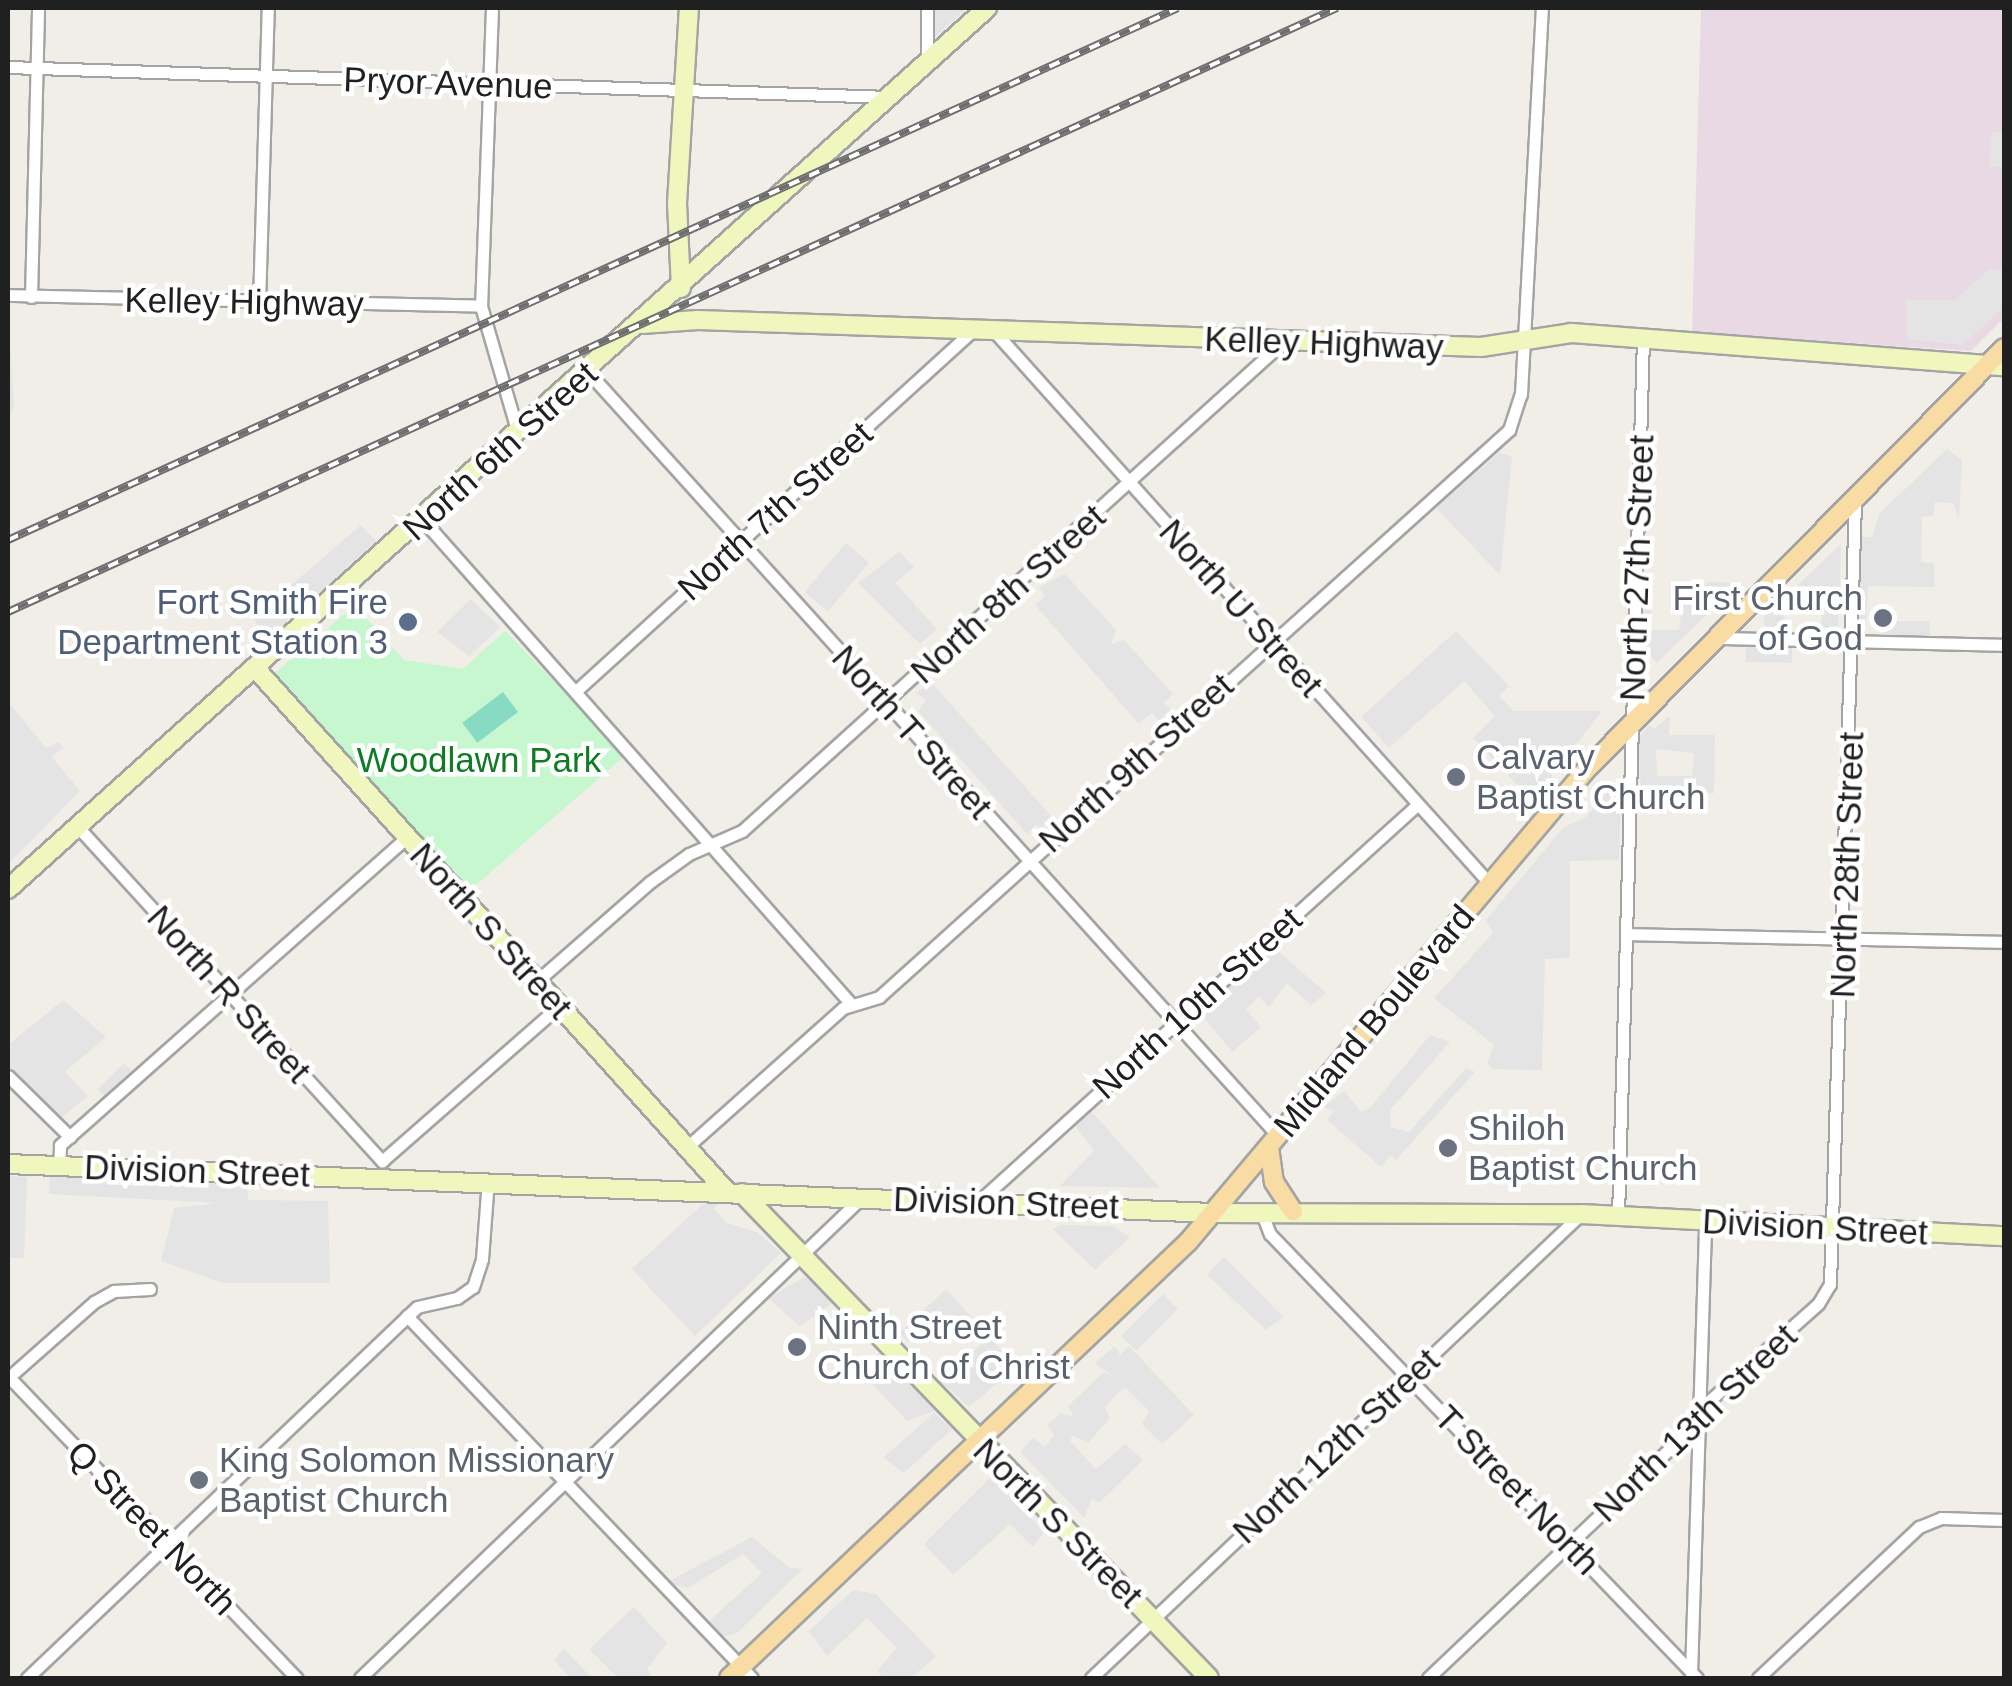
<!DOCTYPE html>
<html>
<head>
<meta charset="utf-8">
<style>
  body { margin:0 }
  #map { position:relative; width:2012px; height:1686px; overflow:hidden; background:#f0eee7; font-family:Arial,sans-serif }
  div>[style] { position:absolute }
  [style*='--x'] { left:calc(var(--x)*1px); top:calc(var(--y)*1px); width:calc(var(--w)*1px); rotate:calc(var(--a)*1deg) }
  .industrial>* { inset:0; background:#e9d9e4 }
  .park>* { inset:0; background:#c6f7cf }
  .pitch>* { inset:0; background:#88dbc3; transform-origin:0 0 }
  .parking>* { inset:0; background:#e4e4e4; transform-origin:0 0 }
  .roads { filter:drop-shadow(2px 0 #a4a4a4) drop-shadow(-2px 0 #a4a4a4) drop-shadow(0 2px #a4a4a4) drop-shadow(0 -2px #a4a4a4) }
  .street>* { height:11px; margin:-5.5px; padding:0 5.5px; transform-origin:5.5px; border-radius:5.5px; background:#fff }
  .secondary>* { height:18px; margin:-9px; padding:0 9px; transform-origin:9px; border-radius:9px; background:#eff7be }
  .primary>* { height:18px; margin:-9px; padding:0 9px; transform-origin:9px; border-radius:9px; background:#f8dca4 }
  .rail>* { height:8px; margin-top:-4px; transform-origin:0; background:repeating-linear-gradient(90deg,#fff 0 11px,#6e6e6e 0 22px); box-sizing:border-box; border-block:2px solid #6e6e6e }
  .dots>* { width:28px; height:28px; translate:-50% -50%; box-sizing:border-box; border:5px solid #fff; border-radius:50% }
  span { translate:-50% -50%; white-space:nowrap; text-align:center; line-height:1.15; -webkit-text-stroke:9px #fff; paint-order:stroke }
  .street-label { font-size:35px; color:#202020 }
  .worship-label { font-size:35px; color:#5b616d }
  .right { translate:-100% -50%; text-align:right }
  .left { translate:0 -50%; text-align:left }
  .service-label { font-size:35px; color:#4e5e75 }
  .park-label { font-size:35px; color:#107b24 }
  .frame { position:absolute; inset:0; border:10px solid #202020; pointer-events:none }
</style>
</head>
<body>
<div id="map">
  <div class="industrial">
    <div style="clip-path:polygon(1701px 8px,2004px 8px,2004px 318px,1971px 351px,1692px 332px)"></div>
  </div>
  <div class="park">
    <div style="clip-path:polygon(355px 605px,404px 660px,463px 669px,505px 631px,626px 755px,470px 890px,274px 674px)"></div>
  </div>
  <div class="pitch">
    <div style="left:503px;top:692px;width:25px;height:51px;rotate:53deg"></div>
  </div>
  <div class="parking">
    <div style="clip-path:polygon(923px 8px,967px 8px,920px 51px)"></div>
    <div style="clip-path:polygon(1992px 132px,2004px 132px,2004px 167px,1989px 166px)"></div>
    <div style="clip-path:polygon(2004px 269px,2004px 307px,1963px 345px,1906px 339px,1906px 300px,1955px 300px,1988px 270px)"></div>
    <div style="clip-path:polygon(8px 309px,14px 405px,8px 423px)"></div>
    <div style="clip-path:polygon(1947px 449px,1962px 460px,1959px 519px,1953px 503px,1935px 502px,1933px 516px,1922px 517px,1921px 562px,1934px 563px,1934px 587px,1868px 586px,1866px 624px,1856px 625px,1861px 537px,1872px 537px,1880px 513px)"></div>
    <div style="clip-path:polygon(1499px 453px,1512px 456px,1500px 575px,1436px 508px)"></div>
    <div style="clip-path:polygon(361px 525px,376px 541px,268px 638px,242px 604px,250px 595px,262px 610px)"></div>
    <div style="left:846px;top:543px;width:30px;height:64px;rotate:40deg"></div>
    <div style="clip-path:polygon(1841px 544px,1838px 630px,1821px 626px,1822px 607px,1804px 587px,1782px 612px,1793px 634px,1766px 631px,1763px 618px)"></div>
    <div style="clip-path:polygon(899px 552px,914px 567px,895px 583px,937px 629px,920px 644px,858px 583px)"></div>
    <div style="clip-path:polygon(1065px 574px,1116px 630px,1111px 644px,1124px 640px,1173px 694px,1164px 703px,1171px 709px,1159px 721px,1152px 713px,1138px 723px,1035px 605px,1045px 596px,1039px 587px)"></div>
    <div style="clip-path:polygon(1709px 582px,1739px 583px,1657px 663px,1648px 654px,1638px 659px,1639px 604px,1651px 604px,1651px 630px,1679px 630px,1683px 603px)"></div>
    <div style="clip-path:polygon(471px 599px,500px 627px,469px 656px,437px 632px)"></div>
    <div style="clip-path:polygon(1881px 621px,1929px 621px,1931px 637px,1884px 636px)"></div>
    <div style="clip-path:polygon(1456px 631px,1509px 686px,1499px 696px,1514px 711px,1602px 711px,1532px 801px,1473px 738px,1495px 716px,1464px 681px,1389px 748px,1361px 717px)"></div>
    <div style="left:1746px;top:646px;width:46px;height:16px;rotate:1deg"></div>
    <div style="clip-path:polygon(930px 681px,1052px 817px,1040px 829px,1036px 824px,1027px 834px,918px 711px,926px 701px,917px 693px)"></div>
    <div style="clip-path:polygon(8px 702px,46px 748px,58px 742px,64px 747px,52px 757px,80px 791px,8px 864px)"></div>
    <div style="clip-path:polygon(evenodd,1670px 716px,1669px 735px,1715px 735px,1714px 793px,1641px 792px,1638px 739px,1649px 725px,1654px 729px,1670px 716px,1656px 749px,1694px 753px,1692px 776px,1657px 776px,1656px 749px)"></div>
    <div style="clip-path:polygon(1608px 791px,1621px 791px,1619px 860px,1570px 861px,1570px 958px,1545px 959px,1542px 1070px,1493px 1069px,1487px 1063px,1494px 1045px,1434px 998px,1493px 933px,1486px 920px,1564px 827px,1586px 817px)"></div>
    <div style="clip-path:polygon(1272px 946px,1326px 993px,1311px 1005px,1287px 983px,1269px 1007px,1259px 997px,1246px 1009px,1261px 1027px,1232px 1052px,1198px 1010px)"></div>
    <div style="clip-path:polygon(63px 1000px,106px 1037px,65px 1072px,88px 1096px,59px 1120px,8px 1071px,8px 1045px)"></div>
    <div style="clip-path:polygon(1430px 1035px,1450px 1042px,1390px 1110px,1391px 1127px,1409px 1132px,1466px 1068px,1475px 1072px,1396px 1160px,1390px 1155px,1381px 1167px,1327px 1120px,1334px 1111px,1324px 1107px,1344px 1091px,1361px 1112px,1370px 1108px)"></div>
    <div style="left:124px;top:1063px;width:11px;height:37px;rotate:45deg"></div>
    <div style="clip-path:polygon(1092px 1112px,1160px 1188px,1060px 1186px,1094px 1151px,1075px 1125px)"></div>
    <div style="clip-path:polygon(50px 1175px,247px 1182px,248px 1200px,328px 1201px,330px 1283px,223px 1283px,161px 1261px,174px 1208px,218px 1203px,49px 1194px)"></div>
    <div style="clip-path:polygon(8px 1176px,27px 1177px,24px 1258px,8px 1258px)"></div>
    <div style="clip-path:polygon(720px 1202px,714px 1208px,727px 1223px,757px 1232px,781px 1253px,695px 1336px,632px 1269px,703px 1204px)"></div>
    <div style="clip-path:polygon(1059px 1225px,1113px 1226px,1130px 1237px,1095px 1270px,1053px 1229px)"></div>
    <div style="clip-path:polygon(1224px 1257px,1283px 1317px,1266px 1330px,1207px 1275px)"></div>
    <div style="clip-path:polygon(805px 1277px,835px 1301px,800px 1326px,768px 1298px)"></div>
    <div style="clip-path:polygon(946px 1289px,1017px 1367px,969px 1407px,940px 1381px,981px 1344px,967px 1327px,955px 1321px,947px 1326px,938px 1315px,908px 1342px,899px 1333px)"></div>
    <div style="left:1163px;top:1294px;width:21px;height:59px;rotate:45deg"></div>
    <div style="clip-path:polygon(1115px 1346px,1120px 1355px,1129px 1346px,1194px 1415px,1162px 1444px,1142px 1424px,1149px 1411px,1126px 1388px,1118px 1392px,1105px 1408px,1110px 1418px,1088px 1443px,1073px 1435px,1070px 1441px,1096px 1469px,1125px 1444px,1143px 1460px,1099px 1503px,1092px 1498px,1084px 1518px,1020px 1452px,1033px 1438px,1045px 1447px,1054px 1435px,1047px 1425px,1061px 1413px,1074px 1417px,1068px 1406px,1104px 1372px,1115px 1378px,1095px 1363px)"></div>
    <div style="clip-path:polygon(879px 1353px,935px 1411px,907px 1421px,859px 1370px)"></div>
    <div style="clip-path:polygon(934px 1413px,952px 1429px,904px 1473px,883px 1458px)"></div>
    <div style="clip-path:polygon(991px 1477px,1044px 1532px,1033px 1547px,1010px 1524px,953px 1575px,924px 1544px)"></div>
    <div style="clip-path:polygon(752px 1537px,790px 1568px,803px 1569px,737px 1633px,721px 1637px,708px 1622px,762px 1573px,743px 1554px,688px 1588px,667px 1582px)"></div>
    <div style="clip-path:polygon(853px 1590px,876px 1594px,936px 1656px,911px 1678px,884px 1678px,877px 1671px,897px 1648px,867px 1618px,827px 1656px,809px 1631px)"></div>
    <div style="clip-path:polygon(634px 1607px,667px 1643px,647px 1669px,653px 1678px,618px 1678px,589px 1649px)"></div>
    <div style="clip-path:polygon(564px 1649px,592px 1678px,570px 1678px,554px 1660px)"></div>
  </div>
  <div class="roads">
    <div class="street">
      <div style="--x:492;--y:8;--w:298;--a:92.1"></div>
      <div style="--x:481;--y:306;--w:132;--a:73.8"></div>
      <div style="--x:927;--y:8;--w:54;--a:90"></div>
      <div style="--x:8;--y:67;--w:881;--a:1.95"></div>
      <div style="--x:8;--y:295;--w:473;--a:1.3"></div>
      <div style="--x:31;--y:297;--w:289;--a:-88.6"></div>
      <div style="--x:259;--y:304;--w:296;--a:-88.3"></div>
      <div style="--x:994;--y:331;--w:743;--a:48.11"></div>
      <div style="--x:588;--y:372;--w:1029;--a:47.91"></div>
      <div style="--x:423;--y:520;--w:646;--a:48.51"></div>
      <div style="--x:1718;--y:638;--w:286;--a:1.4"></div>
      <div style="--x:577;--y:690;--w:534;--a:-42.27"></div>
      <div style="--x:78;--y:827;--w:452;--a:47.7"></div>
      <div style="--x:1627;--y:934;--w:377;--a:1.2"></div>
      <div style="--x:537;--y:981;--w:150;--a:-41.2"></div>
      <div style="--x:650;--y:882;--w:48;--a:-35.7"></div>
      <div style="--x:689;--y:854;--w:58;--a:-23.5"></div>
      <div style="--x:742;--y:831;--w:729;--a:-42.11"></div>
      <div style="--x:8;--y:1076;--w:87;--a:44.5"></div>
      <div style="--x:687;--y:1147;--w:209;--a:-41.7"></div>
      <div style="--x:843;--y:1008;--w:38;--a:-17"></div>
      <div style="--x:879;--y:997;--w:848;--a:-41.99"></div>
      <div style="--x:1509;--y:430;--w:38;--a:-72"></div>
      <div style="--x:1521;--y:394;--w:387;--a:-86.9"></div>
      <div style="--x:382;--y:1161;--w:235;--a:-41.2"></div>
      <div style="--x:59;--y:1167;--w:22;--a:-87"></div>
      <div style="--x:60;--y:1145;--w:464;--a:-41.6"></div>
      <div style="--x:978;--y:1202;--w:593;--a:-42.13"></div>
      <div style="--x:1261;--y:1211;--w:25;--a:69"></div>
      <div style="--x:1270;--y:1234;--w:616;--a:46.12"></div>
      <div style="--x:1618;--y:1216;--w:877;--a:-88.37"></div>
      <div style="--x:407;--y:1316;--w:500;--a:46.38"></div>
      <div style="--x:8;--y:1376;--w:418;--a:46.3"></div>
      <div style="--x:8;--y:1378;--w:115;--a:-41.5"></div>
      <div style="--x:94;--y:1302;--w:23;--a:-29"></div>
      <div style="--x:114;--y:1291;--w:36;--a:-3"></div>
      <div style="--x:1691;--y:1674;--w:453;--a:-88.2"></div>
      <div style="--x:27;--y:1678;--w:538;--a:-43.57"></div>
      <div style="--x:417;--y:1307;--w:41;--a:-12.7"></div>
      <div style="--x:457;--y:1298;--w:19;--a:-35"></div>
      <div style="--x:473;--y:1287;--w:29;--a:-72"></div>
      <div style="--x:482;--y:1259;--w:79;--a:-85.7"></div>
      <div style="--x:360;--y:1678;--w:694;--a:-43.77"></div>
      <div style="--x:1091;--y:1678;--w:675;--a:-43.44"></div>
      <div style="--x:1428;--y:1678;--w:360;--a:-43.5"></div>
      <div style="--x:1689;--y:1430;--w:35;--a:-55"></div>
      <div style="--x:1709;--y:1401;--w:146;--a:-41.7"></div>
      <div style="--x:1818;--y:1304;--w:23;--a:-59"></div>
      <div style="--x:1830;--y:1284;--w:783;--a:-88.17"></div>
      <div style="--x:1758;--y:1678;--w:221;--a:-43.2"></div>
      <div style="--x:1919;--y:1527;--w:24;--a:-22"></div>
      <div style="--x:1941;--y:1518;--w:63;--a:1.8"></div>
    </div>
    <div class="secondary">
      <div style="--x:681;--y:288;--w:85;--a:-92.7"></div>
      <div style="--x:677;--y:203;--w:195;--a:-86.5"></div>
      <div style="--x:642;--y:324;--w:56;--a:-4.1"></div>
      <div style="--x:698;--y:320;--w:783;--a:1.97"></div>
      <div style="--x:1481;--y:347;--w:91;--a:-8.8"></div>
      <div style="--x:1571;--y:333;--w:434;--a:4.4"></div>
      <div style="--x:256;--y:669;--w:704;--a:47.99"></div>
      <div style="--x:8;--y:889;--w:1317;--a:-41.98"></div>
      <div style="--x:8;--y:1164;--w:1206;--a:2.33"></div>
      <div style="--x:1213;--y:1213;--w:368;--a:0.2"></div>
      <div style="--x:1581;--y:1214;--w:424;--a:3"></div>
      <div style="--x:742;--y:1193;--w:673;--a:46.08"></div>
    </div>
    <div class="primary">
      <div style="--x:1269;--y:1147;--w:35;--a:82"></div>
      <div style="--x:1274;--y:1182;--w:35;--a:57"></div>
      <div style="--x:729;--y:1678;--w:633;--a:-43.53"></div>
      <div style="--x:1188;--y:1242;--w:617;--a:-49.86"></div>
      <div style="--x:1586;--y:770;--w:594;--a:-45.27"></div>
    </div>
  </div>
  <div class="rail">
    <div style="--x:8;--y:540;--w:1285;--a:-24.45"></div>
    <div style="--x:8;--y:612;--w:1460;--a:-24.44"></div>
  </div>
  <div class="dots">
    <div style="left:1883px;top:618px;background:#6b7280"></div>
    <div style="left:408px;top:622px;background:#5c6f8a"></div>
    <div style="left:1456px;top:777px;background:#6b7280"></div>
    <div style="left:1448px;top:1148px;background:#6b7280"></div>
    <div style="left:797px;top:1347px;background:#6b7280"></div>
    <div style="left:199px;top:1480px;background:#6b7280"></div>
  </div>
  <div class="street-label">
    <span style="left:448px;top:83px;rotate:2deg">Pryor Avenue</span>
    <span style="left:244px;top:302px;rotate:1deg">Kelley Highway</span>
    <span style="left:1324px;top:343px;rotate:2deg">Kelley Highway</span>
    <span style="left:500px;top:451px;rotate:-42deg">North 6th Street</span>
    <span style="left:775px;top:511px;rotate:-42deg">North 7th Street</span>
    <span style="left:1637px;top:568px;rotate:-88deg">North 27th Street</span>
    <span style="left:1008px;top:594px;rotate:-42deg">North 8th Street</span>
    <span style="left:1241px;top:608px;rotate:48deg">North U Street</span>
    <span style="left:912px;top:732px;rotate:48deg">North T Street</span>
    <span style="left:1136px;top:763px;rotate:-42deg">North 9th Street</span>
    <span style="left:1847px;top:865px;rotate:-88deg">North 28th Street</span>
    <span style="left:491px;top:931px;rotate:48deg">North S Street</span>
    <span style="left:229px;top:994px;rotate:48deg">North R Street</span>
    <span style="left:1197px;top:1003px;rotate:-42deg">North 10th Street</span>
    <span style="left:1374px;top:1021px;rotate:-50deg">Midland Boulevard</span>
    <span style="left:197px;top:1171px;rotate:2deg">Division Street</span>
    <span style="left:1006px;top:1203px;rotate:2deg">Division Street</span>
    <span style="left:1815px;top:1227px;rotate:3deg">Division Street</span>
    <span style="left:1695px;top:1423px;rotate:-44deg">North 13th Street</span>
    <span style="left:1336px;top:1446px;rotate:-43deg">North 12th Street</span>
    <span style="left:1517px;top:1490px;rotate:46deg">T Street North</span>
    <span style="left:1058px;top:1523px;rotate:45deg">North S Street</span>
    <span style="left:152px;top:1528px;rotate:46deg">Q Street North</span>
  </div>
  <div class="worship-label">
    <span class="right" style="left:1863px;top:618px">First Church<br>of God</span>
    <span class="left" style="left:1476px;top:777px">Calvary<br>Baptist Church</span>
    <span class="left" style="left:1468px;top:1148px">Shiloh<br>Baptist Church</span>
    <span class="left" style="left:817px;top:1347px">Ninth Street<br>Church of Christ</span>
    <span class="left" style="left:219px;top:1480px">King Solomon Missionary<br>Baptist Church</span>
  </div>
  <div class="service-label">
    <span class="right" style="left:388px;top:622px">Fort Smith Fire<br>Department Station 3</span>
  </div>
  <div class="park-label">
    <span style="left:479px;top:760px">Woodlawn Park</span>
  </div>
  <div class="frame"></div>
</div>
</body>
</html>
